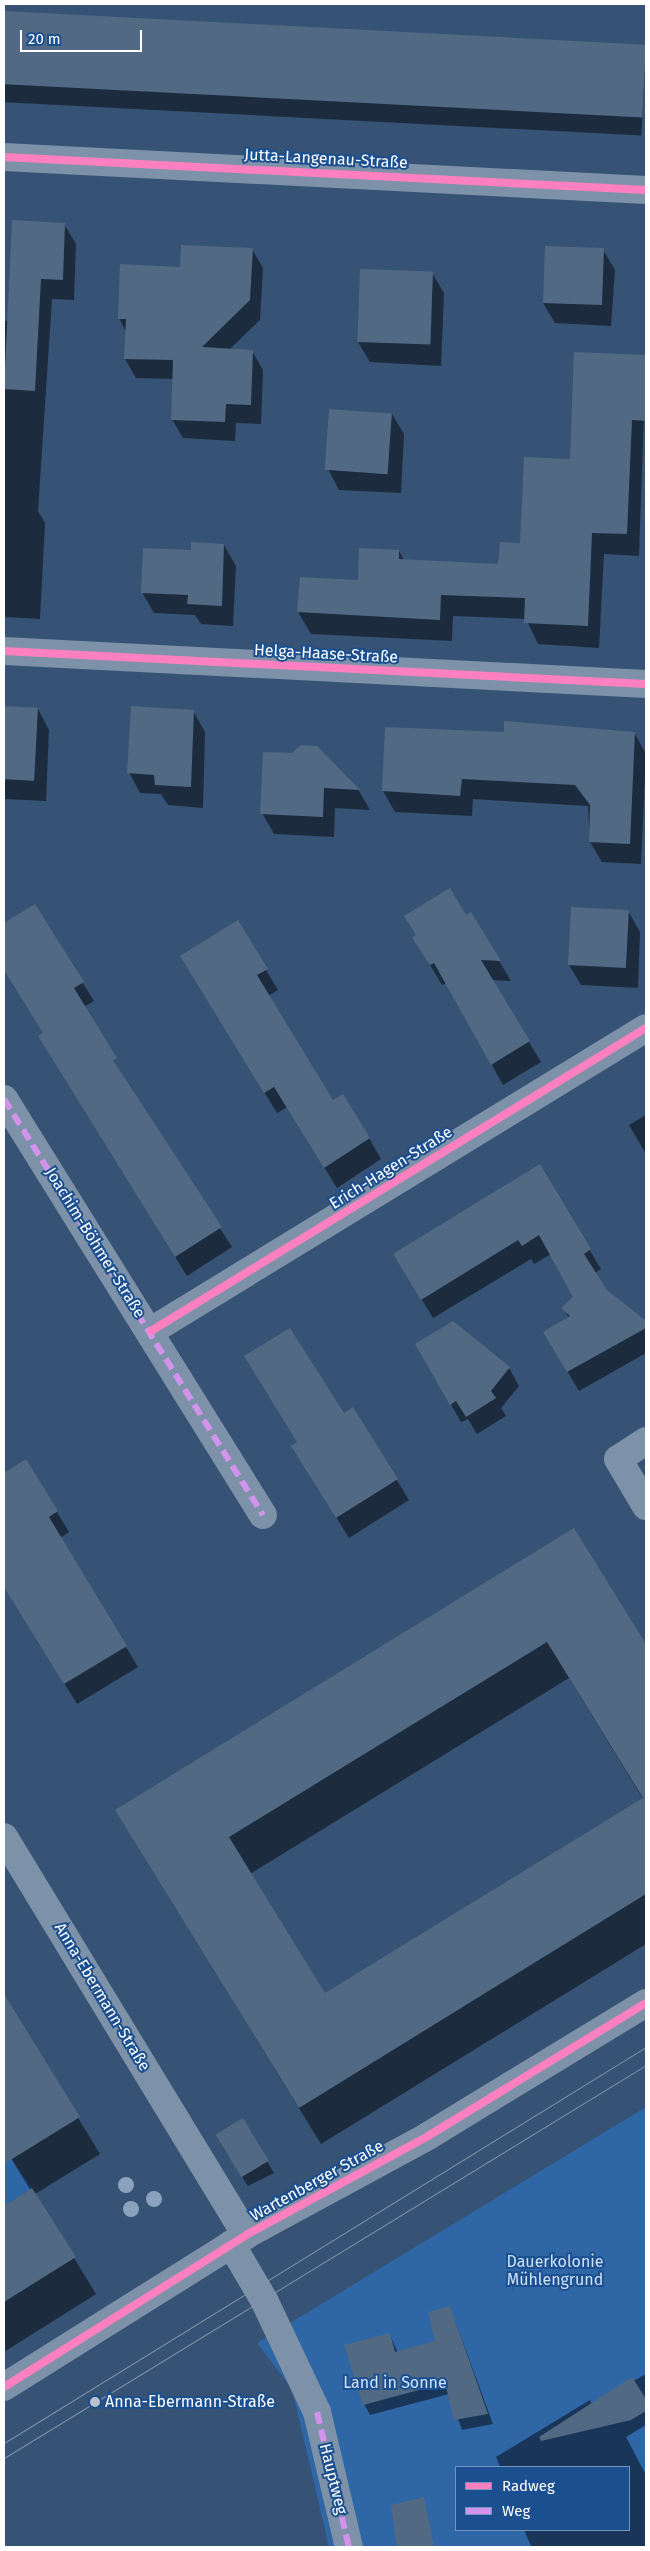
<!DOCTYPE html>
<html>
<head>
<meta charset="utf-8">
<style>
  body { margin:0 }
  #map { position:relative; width:650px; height:2551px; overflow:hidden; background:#365274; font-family:"Fira Sans",sans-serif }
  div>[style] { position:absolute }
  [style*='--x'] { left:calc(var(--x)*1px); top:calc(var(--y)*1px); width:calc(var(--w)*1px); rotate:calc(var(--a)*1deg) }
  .green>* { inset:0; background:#2f66a5 }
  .shadow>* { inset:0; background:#0007; transform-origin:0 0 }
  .building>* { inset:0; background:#526984; transform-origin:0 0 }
  .minor>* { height:28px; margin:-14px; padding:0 14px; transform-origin:14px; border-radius:14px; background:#7d92a8 }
  .tram>* { height:1px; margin:-0.5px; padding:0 0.5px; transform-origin:0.5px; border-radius:0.5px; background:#7e92a7 }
  .quiet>* { height:6px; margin-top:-3px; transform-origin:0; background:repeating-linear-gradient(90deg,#d193ec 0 12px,transparent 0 18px) }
  .cycleway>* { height:8px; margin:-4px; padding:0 4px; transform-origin:4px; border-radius:4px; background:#ff80c0 }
  .trees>* { width:16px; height:16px; margin:-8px; border-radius:50%; background:#8aa2be }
  .dots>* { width:14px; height:14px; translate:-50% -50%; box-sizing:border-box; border:2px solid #1b4f8f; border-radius:50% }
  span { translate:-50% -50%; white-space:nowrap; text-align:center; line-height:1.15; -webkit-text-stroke:4px #1b4f8f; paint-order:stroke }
  .street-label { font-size:16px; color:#fff }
  .park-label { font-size:16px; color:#cfe3fa }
  .poi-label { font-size:16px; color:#fff }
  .left { translate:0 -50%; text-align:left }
  .frame { position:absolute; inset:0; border:5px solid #fff; pointer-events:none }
  .legend { position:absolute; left:455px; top:2466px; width:175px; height:65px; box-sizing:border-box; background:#1b4f8f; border:1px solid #7695bc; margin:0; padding:6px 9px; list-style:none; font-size:15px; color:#fff }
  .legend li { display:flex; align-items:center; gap:10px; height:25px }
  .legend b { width:25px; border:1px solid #7695bc }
  .scale { position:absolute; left:20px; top:30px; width:122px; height:22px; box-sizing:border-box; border:2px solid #fff; border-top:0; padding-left:6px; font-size:15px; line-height:18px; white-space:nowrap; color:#fff; -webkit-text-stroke:4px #1b4f8f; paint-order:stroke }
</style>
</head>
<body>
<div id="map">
  <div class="green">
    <div style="clip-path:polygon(evenodd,646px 2107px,646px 2547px,329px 2547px,292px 2389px,257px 2343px,646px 2107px,456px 2467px,629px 2467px,629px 2530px,456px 2530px,456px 2467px)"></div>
    <div style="clip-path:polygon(4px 2147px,32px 2188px,4px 2206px)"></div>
  </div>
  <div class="shadow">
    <div style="left:4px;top:12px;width:643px;height:90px;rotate:3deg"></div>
    <div style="clip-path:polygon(64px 224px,76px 244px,74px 300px,52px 299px,38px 511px,45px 523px,40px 619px,4px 617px,4px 321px,8px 321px)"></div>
    <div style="clip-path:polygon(252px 249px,263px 268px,260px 320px,229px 350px,252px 351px,263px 370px,261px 424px,236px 423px,235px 441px,183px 438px,172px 419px,174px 379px,136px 378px,125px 359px,126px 332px,119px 318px,182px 269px)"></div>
    <div style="clip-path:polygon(603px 250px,615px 270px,611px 326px,555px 323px,543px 303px)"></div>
    <div style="clip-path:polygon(432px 273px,444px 293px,441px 366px,370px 362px,358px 342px)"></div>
    <div style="clip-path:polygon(576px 354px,646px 356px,639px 556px,604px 554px,599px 648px,538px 644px,526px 619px,453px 616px,452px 641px,311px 634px,298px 612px,301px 579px,359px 582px,399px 551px,404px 560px,500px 565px,521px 544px,571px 460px)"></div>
    <div style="clip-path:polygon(392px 414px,404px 434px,401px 493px,339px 490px,328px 469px)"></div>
    <div style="clip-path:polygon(224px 545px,236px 566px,233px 626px,201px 624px,195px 615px,154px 613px,142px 592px,192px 552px)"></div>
    <div style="clip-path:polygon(4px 708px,38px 709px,49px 730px,46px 801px,4px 799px)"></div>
    <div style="clip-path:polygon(193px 711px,205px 732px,203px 808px,168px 805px,161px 794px,140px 793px,129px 772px)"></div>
    <div style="clip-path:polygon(505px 734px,635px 734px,646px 754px,641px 864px,602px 862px,590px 842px,588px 806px,473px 799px,472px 816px,395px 812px,383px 791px)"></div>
    <div style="clip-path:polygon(317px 747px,359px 791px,370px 810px,335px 808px,334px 837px,274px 834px,262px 813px,292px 754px)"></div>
    <div style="clip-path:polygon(34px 905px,94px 1001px,84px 1007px,124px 1079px,232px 1247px,187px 1276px,50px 1055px,44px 1033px,4px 968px,4px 925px)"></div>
    <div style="clip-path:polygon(628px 911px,640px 932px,638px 988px,581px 985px,569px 965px)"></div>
    <div style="clip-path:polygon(471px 914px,511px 981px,492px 980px,541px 1062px,503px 1085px,447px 983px,442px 985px,414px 938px)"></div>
    <div style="clip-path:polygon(266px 970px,278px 990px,268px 996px,332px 1102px,369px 1138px,381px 1159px,337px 1188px,287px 1107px,277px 1113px,193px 976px)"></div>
    <div style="clip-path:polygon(646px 1115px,646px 1154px,629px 1125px)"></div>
    <div style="clip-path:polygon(539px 1166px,601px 1269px,595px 1273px,606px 1291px,646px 1323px,646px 1353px,579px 1391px,556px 1352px,569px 1318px,563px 1308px,574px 1297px,551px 1254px,534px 1264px,531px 1259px,433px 1318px,406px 1274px)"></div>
    <div style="clip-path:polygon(417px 1344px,509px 1368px,519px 1386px,501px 1408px,506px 1416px,477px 1434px,468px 1419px,461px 1422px)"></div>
    <div style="clip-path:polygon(353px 1409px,409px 1500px,349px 1538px,305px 1467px,343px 1415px)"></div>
    <div style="clip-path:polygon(26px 1461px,69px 1532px,60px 1538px,138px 1667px,77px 1704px,4px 1586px,4px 1474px)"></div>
    <div style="clip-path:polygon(evenodd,574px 1529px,646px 1646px,646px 1944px,321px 2144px,116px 1811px,574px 1529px,569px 1678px,643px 1799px,325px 1994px,250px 1874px,569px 1678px)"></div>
    <div style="clip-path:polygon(4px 1996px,100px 2154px,35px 2194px,96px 2294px,4px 2352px,4px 2207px,31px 2191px,4px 2147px)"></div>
    <div style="clip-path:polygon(242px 2119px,274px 2173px,248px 2186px,223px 2147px)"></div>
    <div style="clip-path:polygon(450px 2307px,493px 2424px,462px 2430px,449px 2394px,370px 2415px,364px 2404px,390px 2335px,398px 2353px,437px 2342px)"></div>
    <div style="clip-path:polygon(646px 2374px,646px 2425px,626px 2437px,646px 2475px,646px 2546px,525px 2547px,531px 2546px,524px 2530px,629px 2530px,629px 2467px,500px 2467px,496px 2457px,590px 2400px,592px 2404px)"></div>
  </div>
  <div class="building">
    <div style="left:4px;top:11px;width:643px;height:73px;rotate:3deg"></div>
    <div style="clip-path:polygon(12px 220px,65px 223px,63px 280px,41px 279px,35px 391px,4px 389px)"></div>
    <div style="clip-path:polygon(181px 245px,253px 248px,250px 300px,202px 347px,253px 350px,251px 405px,226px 404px,225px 422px,171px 420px,173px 360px,124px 359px,126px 319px,118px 319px,120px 264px,180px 267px)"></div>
    <div style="left:545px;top:246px;width:59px;height:57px;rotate:2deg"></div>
    <div style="left:360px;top:269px;width:73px;height:73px;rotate:2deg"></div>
    <div style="clip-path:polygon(574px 352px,646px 355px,646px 421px,632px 420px,627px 534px,592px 533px,588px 626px,524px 623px,525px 598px,441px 595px,440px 620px,297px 612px,300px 577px,358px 580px,359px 548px,399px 550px,399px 559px,498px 564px,500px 542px,520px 543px,524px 457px,570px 459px)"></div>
    <div style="left:329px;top:409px;width:63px;height:61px;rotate:4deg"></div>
    <div style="clip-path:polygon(191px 542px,224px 544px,222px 606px,187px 604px,188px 595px,141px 593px,143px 548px,191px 550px)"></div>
    <div style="left:4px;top:706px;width:34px;height:73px;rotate:3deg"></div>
    <div style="clip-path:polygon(131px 706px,194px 710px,191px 787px,155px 785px,154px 775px,127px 773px)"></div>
    <div style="clip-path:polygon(504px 721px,635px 732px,630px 844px,589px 842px,590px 805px,575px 785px,462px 779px,460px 796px,382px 791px,385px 727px,504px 732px)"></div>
    <div style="clip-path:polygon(301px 745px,317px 746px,360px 790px,324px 788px,323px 817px,260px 814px,263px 752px,292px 753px)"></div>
    <div style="clip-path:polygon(450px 888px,466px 915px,471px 912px,501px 961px,481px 960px,530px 1041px,491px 1065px,434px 963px,430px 965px,412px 938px,416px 935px,404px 916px)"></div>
    <div style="clip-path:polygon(35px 904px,84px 982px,74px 988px,117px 1058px,113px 1060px,222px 1227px,175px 1257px,38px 1036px,43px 1033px,4px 970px,4px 923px)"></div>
    <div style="left:571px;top:907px;width:58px;height:58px;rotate:3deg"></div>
    <div style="clip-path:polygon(238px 920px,268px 969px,257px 975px,333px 1100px,343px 1094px,370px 1138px,324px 1168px,274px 1087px,264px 1093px,180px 956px)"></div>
    <div style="clip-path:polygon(540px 1164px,591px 1249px,584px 1254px,607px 1290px,646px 1321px,646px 1328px,567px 1372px,543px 1332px,570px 1316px,561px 1308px,573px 1297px,539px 1235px,522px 1246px,518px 1240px,421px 1300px,393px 1254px)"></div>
    <div style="clip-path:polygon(453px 1321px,510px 1367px,491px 1391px,496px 1398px,466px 1417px,456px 1401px,450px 1405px,415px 1344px)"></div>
    <div style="clip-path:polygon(290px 1328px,344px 1413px,353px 1407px,398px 1479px,336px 1518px,291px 1446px,297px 1442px,244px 1356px)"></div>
    <div style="clip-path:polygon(26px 1459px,58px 1511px,49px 1517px,127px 1646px,64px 1684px,4px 1587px,4px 1473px)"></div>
    <div style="clip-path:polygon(evenodd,574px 1528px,646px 1644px,646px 1894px,299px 2108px,115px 1810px,574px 1528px,547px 1642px,643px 1798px,325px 1993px,229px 1837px,547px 1642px)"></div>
    <div style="clip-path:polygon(4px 1994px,80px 2117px,4px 2164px)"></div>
    <div style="left:243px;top:2118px;width:50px;height:32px;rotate:59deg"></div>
    <div style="clip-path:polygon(32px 2188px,76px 2257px,4px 2302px,4px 2206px)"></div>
    <div style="clip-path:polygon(450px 2306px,488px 2414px,454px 2420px,445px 2383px,363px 2405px,344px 2345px,390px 2333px,395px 2352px,435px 2341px,428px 2312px)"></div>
    <div style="clip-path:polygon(632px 2377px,646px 2399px,646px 2411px,631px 2420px,541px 2441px,539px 2437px)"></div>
    <div style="clip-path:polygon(424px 2497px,434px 2547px,397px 2547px,391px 2505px)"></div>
  </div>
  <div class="minor">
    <div style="--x:4;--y:157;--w:643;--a:2.94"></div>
    <div style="--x:4;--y:651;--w:643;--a:2.94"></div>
    <div style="--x:4;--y:1099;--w:490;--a:58.1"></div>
    <div style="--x:151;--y:1331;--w:580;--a:-31.47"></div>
    <div style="--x:646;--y:1441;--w:33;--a:147"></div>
    <div style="--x:618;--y:1459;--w:55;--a:59.2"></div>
    <div style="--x:4;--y:1837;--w:466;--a:58.7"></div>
    <div style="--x:231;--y:2244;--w:65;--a:59.5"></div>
    <div style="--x:264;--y:2300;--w:124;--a:64.7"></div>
    <div style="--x:317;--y:2412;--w:139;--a:76.7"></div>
    <div style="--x:4;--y:2387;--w:286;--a:-32.1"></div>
    <div style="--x:246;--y:2235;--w:207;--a:-28.5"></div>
    <div style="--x:428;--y:2136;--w:255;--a:-31.4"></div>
  </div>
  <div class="tram">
    <div style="--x:4;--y:2443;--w:754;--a:-31.67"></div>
    <div style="--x:4;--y:2458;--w:753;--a:-31.47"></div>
  </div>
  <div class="quiet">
    <div style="--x:4;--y:1099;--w:490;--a:58.1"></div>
    <div style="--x:317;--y:2412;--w:139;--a:76.7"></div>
  </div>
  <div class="cycleway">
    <div style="--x:4;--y:157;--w:643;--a:2.94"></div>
    <div style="--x:4;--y:651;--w:643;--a:2.94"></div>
    <div style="--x:151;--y:1331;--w:580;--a:-31.47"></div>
    <div style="--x:4;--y:2387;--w:286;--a:-32.1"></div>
    <div style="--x:246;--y:2235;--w:207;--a:-28.5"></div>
    <div style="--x:428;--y:2136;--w:255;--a:-31.4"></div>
  </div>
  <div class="trees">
    <div style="left:126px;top:2185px"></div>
    <div style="left:154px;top:2199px"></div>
    <div style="left:131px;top:2209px"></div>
  </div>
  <div class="dots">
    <div style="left:95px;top:2402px;background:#b9c2ce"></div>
  </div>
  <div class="street-label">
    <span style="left:326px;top:159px;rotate:3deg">Jutta-Langenau-Straße</span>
    <span style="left:326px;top:654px;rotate:3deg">Helga-Haase-Straße</span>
    <span style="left:391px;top:1168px;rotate:-32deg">Erich-Hagen-Straße</span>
    <span style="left:95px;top:1243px;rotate:58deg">Joachim-Böhmer-Straße</span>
    <span style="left:102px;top:1997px;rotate:59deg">Anna-Ebermann-Straße</span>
    <span style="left:317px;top:2181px;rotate:-29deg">Wartenberger Straße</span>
    <span style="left:333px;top:2479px;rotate:76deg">Hauptweg</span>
  </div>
  <div class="park-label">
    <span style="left:555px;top:2271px">Dauerkolonie<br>Mühlengrund</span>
    <span style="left:395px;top:2383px">Land in Sonne</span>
  </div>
  <div class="poi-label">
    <span class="left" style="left:105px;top:2402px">Anna-Ebermann-Straße</span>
  </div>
  <div class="frame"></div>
  <ul class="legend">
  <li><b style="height:6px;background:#ff80c0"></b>Radweg</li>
  <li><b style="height:6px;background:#d193ec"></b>Weg</li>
  </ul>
  <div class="scale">20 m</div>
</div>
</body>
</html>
